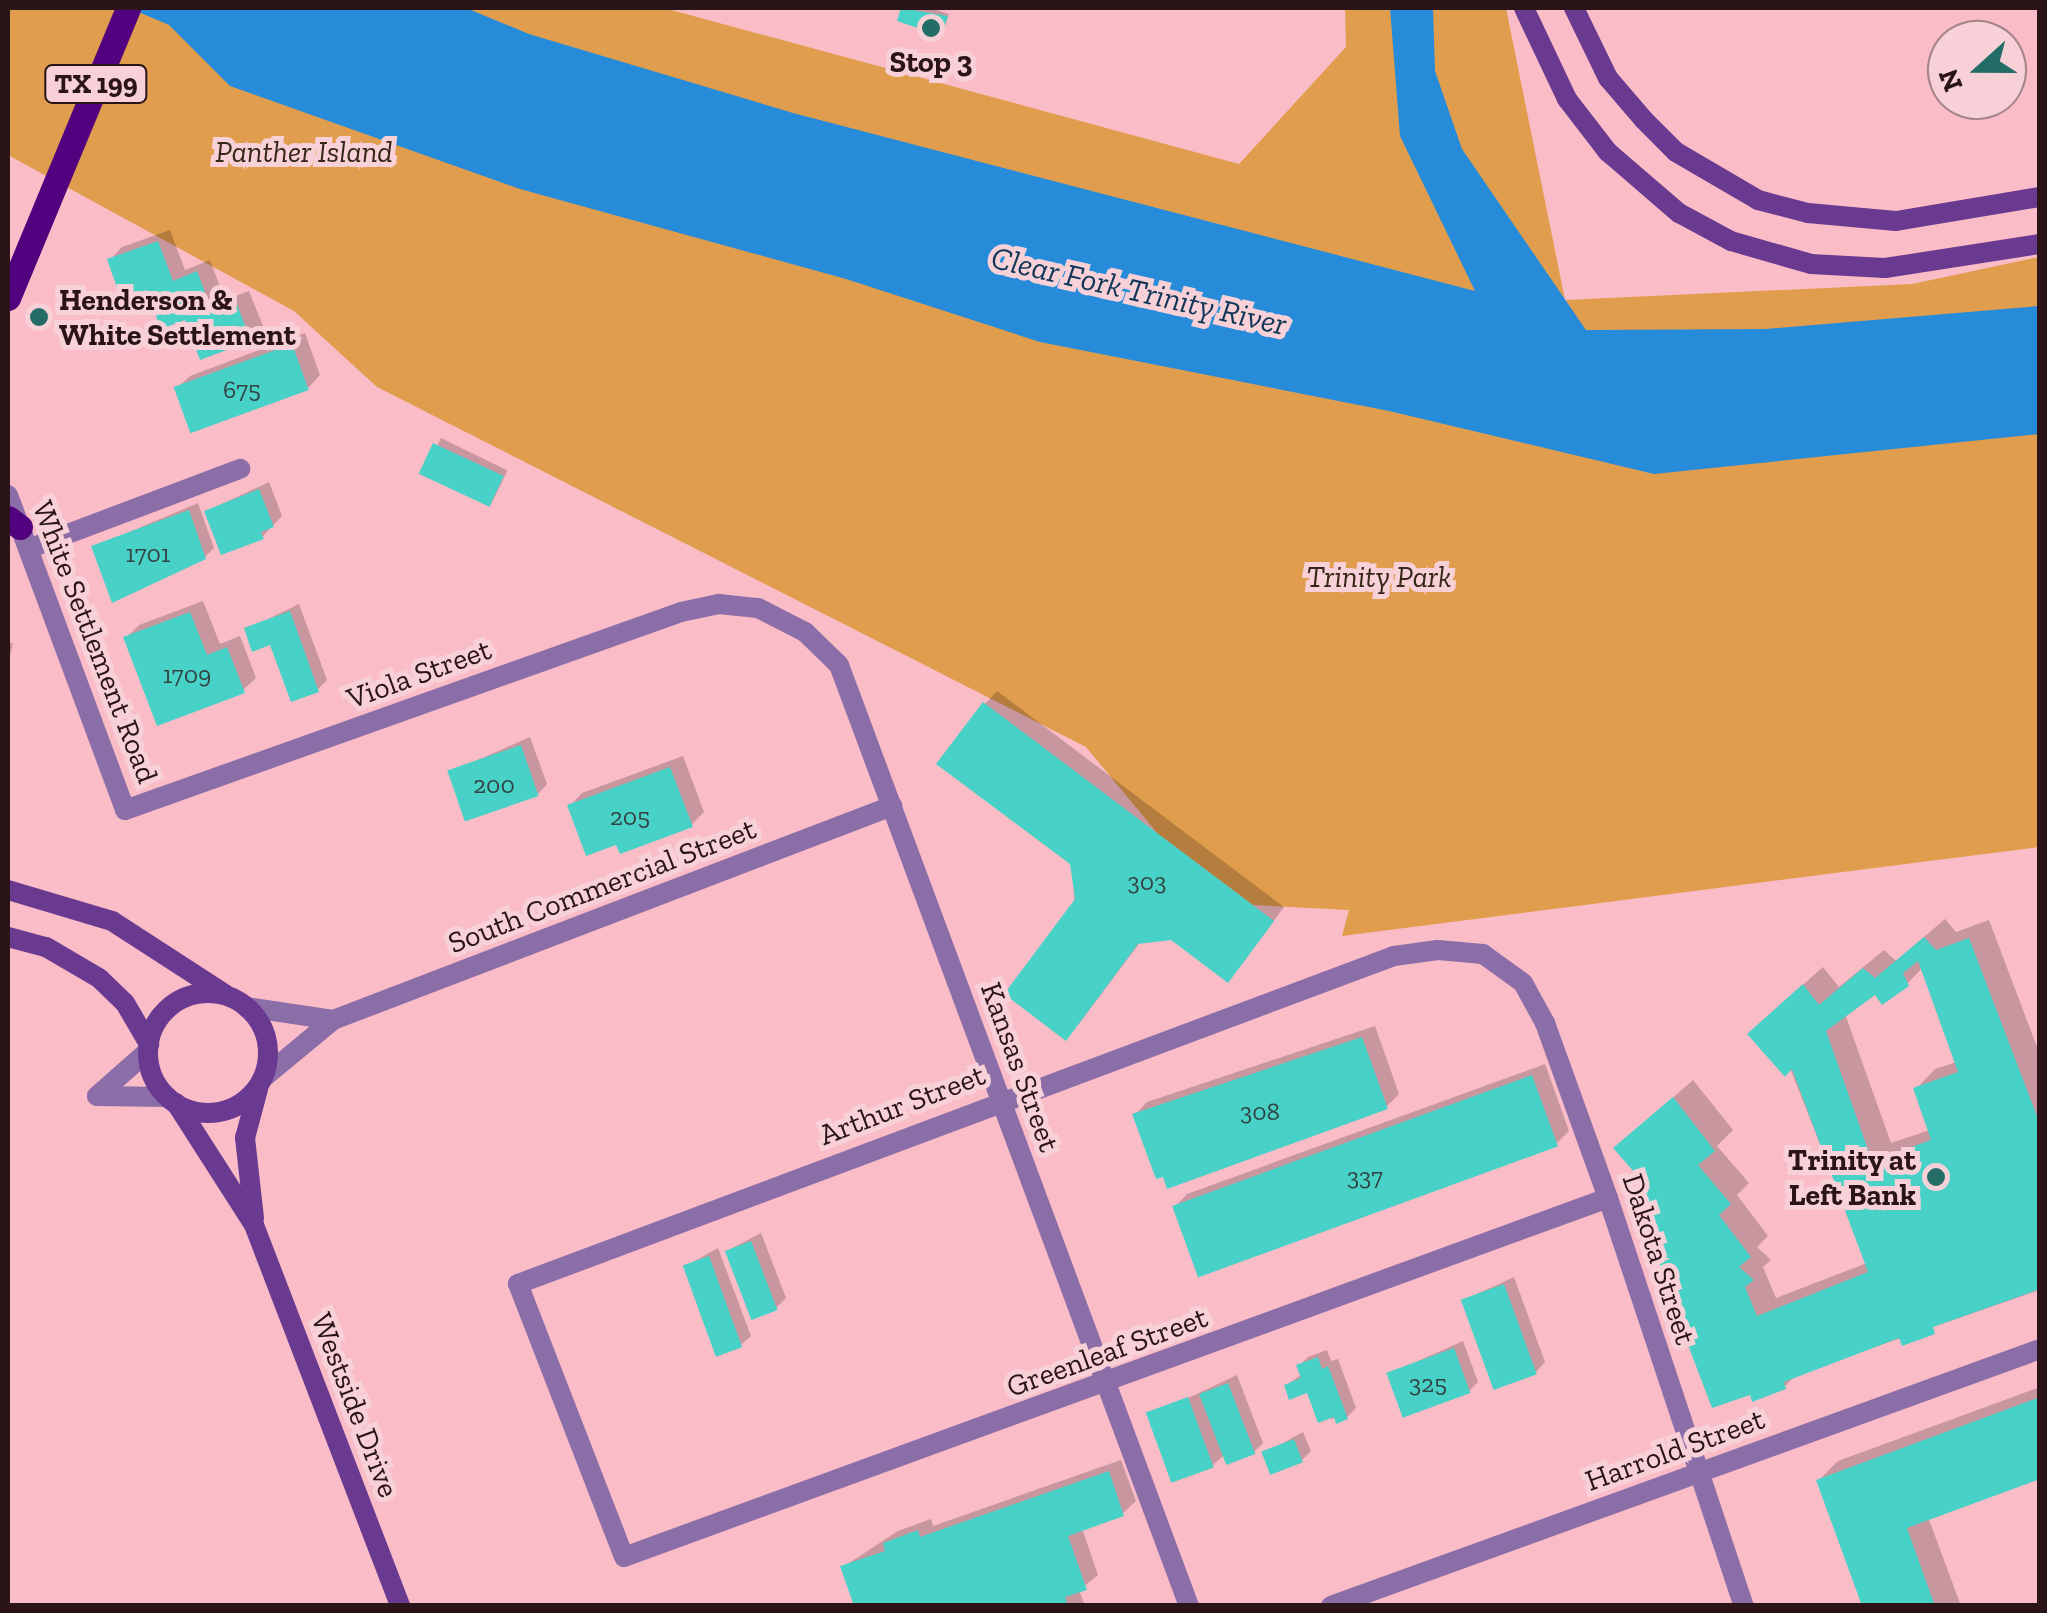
<!DOCTYPE html>
<html>
<head>
<meta charset="utf-8">
<style>
  body { margin:0 }
  #map { position:relative; width:2047px; height:1613px; overflow:hidden; background:#fabcc7; font-family:"Zilla Slab",serif }
  div>[style] { position:absolute }
  [style*='--x'] { left:calc(var(--x)*1px); top:calc(var(--y)*1px); width:calc(var(--w)*1px); rotate:calc(var(--a)*1deg) }
  .green>* { inset:0; background:#e19d4e }
  .water>* { inset:0; background:#268cda }
  .shadow>* { inset:0; background:#0003; transform-origin:0 0 }
  .building>* { inset:0; background:#48d2c7; transform-origin:0 0 }
  .minor>* { height:20px; margin:-10px; padding:0 10px; transform-origin:10px; border-radius:10px; background:#8b6da8 }
  .secondary>* { height:20px; margin:-10px; padding:0 10px; transform-origin:10px; border-radius:10px; background:#6a3a91 }
  .secondary>.ring { margin:-10px; padding:0; box-sizing:content-box; background:none; border:20px solid #6a3a91; border-radius:50% }
  .primary>* { height:25px; margin:-12.5px; padding:0 12.5px; transform-origin:12.5px; border-radius:12.5px; background:#53027f }
  .dots>* { width:28px; height:28px; translate:-50% -50%; box-sizing:border-box; border:5px solid #f7d1d7; border-radius:50% }
  span { translate:-50% -50%; white-space:nowrap; text-align:center; line-height:1.15; -webkit-text-stroke:10px #f7d1d7; paint-order:stroke }
  .number-label { font-size:25px; color:#324444 }
  .number-label span { -webkit-text-stroke-width:0 }
  .shield-label span { padding:2px 8px; background:#f7d1d7; border:2px solid; border-radius:8px; -webkit-text-stroke-width:0 }
  .shield-label { font-size:28px; color:#2a1418; font-weight:700 }
  .poi-label { font-size:30px; color:#2a1418; font-weight:700 }
  .left { translate:0 -50%; text-align:left }
  .right { translate:-100% -50%; text-align:right }
  .park-label { font-size:30px; color:#352616; font-style:italic }
  .street-label { font-size:30px; color:#2a1418 }
  .water-label { font-size:32px; color:#103757; font-style:italic }
  .frame { position:absolute; inset:0; border:10px solid #2a1418; pointer-events:none }
  .north { position:absolute; left:1927px; top:20px; width:100px; height:100px; box-sizing:border-box; background:#f7d1d7; border:2px solid #a5858b; border-radius:50%; rotate:249deg; font-size:28px; font-weight:700; line-height:40px; text-align:center; color:#2a1418 }
  .north::after { content:''; display:block; margin:auto; width:35px; height:45px; background:#236d66; clip-path:polygon(50% 0,100% 100%,50% 72%,0 100%) }
</style>
</head>
<body>
<div id="map">
  <div class="green">
    <div style="clip-path:polygon(8px 8px,664px 8px,1239px 164px,1346px 47px,1345px 8px,1506px 8px,1565px 300px,1912px 284px,2039px 257px,2039px 847px,1342px 936px,1349px 910px,1253px 905px,1158px 834px,1086px 747px,377px 387px,294px 311px,8px 155px)"></div>
  </div>
  <div class="water">
    <div style="clip-path:polygon(129px 8px,466px 8px,529px 34px,793px 113px,1475px 291px,1400px 136px,1390px 8px,1433px 8px,1435px 71px,1462px 149px,1586px 330px,1765px 329px,2039px 306px,2039px 434px,1654px 474px,1389px 411px,1040px 342px,846px 279px,520px 189px,230px 86px,169px 25px)"></div>
  </div>
  <div class="shadow">
    <div style="clip-path:polygon(904px 8px,930px 8px,949px 14px,943px 31px,900px 19px)"></div>
    <div style="clip-path:polygon(170px 230px,185px 270px,210px 260px,225px 300px,249px 291px,263px 326px,250px 339px,186px 317px,110px 260px,122px 247px)"></div>
    <div style="clip-path:polygon(305px 333px,320px 375px,308px 388px,177px 388px,190px 376px)"></div>
    <div style="left:441px;top:438px;width:74px;height:40px;rotate:26deg"></div>
    <div style="clip-path:polygon(269px 482px,282px 516px,262px 537px,207px 511px)"></div>
    <div style="clip-path:polygon(198px 503px,214px 548px,205px 557px,94px 547px)"></div>
    <div style="clip-path:polygon(203px 601px,220px 644px,240px 636px,256px 678px,243px 690px,126px 638px,139px 625px)"></div>
    <div style="clip-path:polygon(299px 604px,327px 680px,318px 689px,272px 641px,247px 629px)"></div>
    <div style="clip-path:polygon(8px 643px,13px 643px,8px 665px)"></div>
    <div style="clip-path:polygon(997px 691px,1284px 907px,1240px 967px,1171px 937px,1141px 941px,1078px 1025px,1073px 863px,985px 704px)"></div>
    <div style="clip-path:polygon(530px 737px,547px 784px,538px 794px,451px 772px)"></div>
    <div style="clip-path:polygon(683px 756px,704px 812px,691px 825px,618px 842px,570px 806px,582px 793px)"></div>
    <div style="clip-path:polygon(evenodd,1945px 919px,1956px 932px,1989px 920px,2040px 1055px,2040px 1290px,1797px 1374px,1785px 1386px,1652px 1188px,1616px 1148px,1693px 1080px,1733px 1130px,1717px 1146px,1749px 1183px,1737px 1195px,1768px 1236px,1757px 1247px,1771px 1260px,1763px 1267px,1776px 1298px,1867px 1263px,1769px 1015px,1823px 967px,1839px 987px,1884px 950px,1896px 961px,1945px 919px,1923px 967px,1957px 1062px,1935px 1069px,1916px 1089px,1930px 1130px,1891px 1143px,1845px 1014px,1875px 992px,1907px 984px,1923px 967px)"></div>
    <div style="clip-path:polygon(1375px 1026px,1399px 1094px,1387px 1106px,1135px 1115px,1147px 1102px)"></div>
    <div style="clip-path:polygon(1545px 1064px,1569px 1131px,1556px 1144px,1175px 1207px,1187px 1194px)"></div>
    <div style="clip-path:polygon(761px 1233px,786px 1298px,776px 1308px,727px 1251px)"></div>
    <div style="clip-path:polygon(718px 1248px,751px 1336px,741px 1345px,686px 1266px)"></div>
    <div style="clip-path:polygon(1514px 1277px,1545px 1362px,1536px 1372px,1464px 1300px)"></div>
    <div style="clip-path:polygon(1463px 1341px,1478px 1382px,1469px 1391px,1389px 1374px)"></div>
    <div style="clip-path:polygon(1327px 1350px,1331px 1361px,1338px 1359px,1356px 1408px,1347px 1417px,1319px 1420px,1308px 1390px,1287px 1385px,1302px 1374px,1299px 1366px,1308px 1357px)"></div>
    <div style="clip-path:polygon(1237px 1375px,1263px 1443px,1254px 1452px,1225px 1454px,1213px 1465px,1150px 1416px)"></div>
    <div style="clip-path:polygon(2040px 1387px,2040px 1476px,1928px 1517px,1961px 1606px,1865px 1606px,1818px 1481px,1838px 1461px)"></div>
    <div style="clip-path:polygon(1303px 1432px,1311px 1451px,1302px 1460px,1265px 1453px)"></div>
    <div style="clip-path:polygon(1121px 1460px,1136px 1501px,1123px 1513px,1082px 1528px,1098px 1575px,1079px 1590px,1085px 1606px,857px 1606px,843px 1567px,898px 1531px,931px 1519px,933px 1526px)"></div>
  </div>
  <div class="building">
    <div style="clip-path:polygon(901px 8px,948px 16px,941px 36px,897px 21px)"></div>
    <div style="clip-path:polygon(158px 241px,173px 281px,197px 271px,212px 311px,236px 302px,251px 341px,200px 360px,185px 320px,161px 329px,146px 290px,121px 299px,107px 259px)"></div>
    <div style="left:292px;top:344px;width:49px;height:126px;rotate:70deg"></div>
    <div style="left:433px;top:443px;width:78px;height:34px;rotate:25deg"></div>
    <div style="clip-path:polygon(259px 489px,274px 527px,261px 532px,264px 539px,221px 555px,204px 511px)"></div>
    <div style="clip-path:polygon(189px 510px,206px 559px,112px 603px,91px 546px)"></div>
    <div style="clip-path:polygon(290px 611px,319px 692px,291px 702px,270px 645px,252px 652px,244px 628px)"></div>
    <div style="clip-path:polygon(190px 612px,207px 655px,227px 647px,245px 693px,157px 726px,123px 637px)"></div>
    <div style="clip-path:polygon(983px 702px,1274px 921px,1228px 983px,1171px 940px,1138px 944px,1066px 1041px,1004px 994px,1075px 899px,1070px 864px,936px 764px)"></div>
    <div style="left:521px;top:745px;width:54px;height:78px;rotate:71deg"></div>
    <div style="clip-path:polygon(670px 767px,693px 827px,620px 854px,616px 845px,586px 856px,567px 805px)"></div>
    <div style="clip-path:polygon(evenodd,1924px 937px,1936px 950px,1969px 938px,2040px 1124px,2040px 1289px,1933px 1327px,1935px 1334px,1902px 1346px,1899px 1338px,1784px 1382px,1786px 1389px,1752px 1402px,1750px 1395px,1712px 1408px,1634px 1203px,1649px 1189px,1613px 1148px,1673px 1097px,1715px 1151px,1698px 1165px,1731px 1204px,1719px 1215px,1751px 1257px,1739px 1267px,1754px 1280px,1745px 1287px,1757px 1316px,1868px 1272px,1792px 1069px,1785px 1077px,1747px 1034px,1803px 984px,1819px 1005px,1863px 968px,1875px 978px,1924px 937px,1918px 961px,1958px 1072px,1913px 1088px,1931px 1140px,1872px 1161px,1826px 1031px,1875px 995px,1882px 1005px,1909px 986px,1903px 973px,1918px 961px)"></div>
    <div style="clip-path:polygon(1362px 1037px,1388px 1109px,1167px 1189px,1163px 1177px,1156px 1179px,1132px 1114px)"></div>
    <div style="left:1532px;top:1075px;width:76px;height:383px;rotate:70deg"></div>
    <div style="left:751px;top:1241px;width:74px;height:28px;rotate:69deg"></div>
    <div style="left:709px;top:1256px;width:97px;height:28px;rotate:70deg"></div>
    <div style="left:1504px;top:1284px;width:96px;height:46px;rotate:70deg"></div>
    <div style="left:1454px;top:1348px;width:48px;height:72px;rotate:70deg"></div>
    <div style="clip-path:polygon(1318px 1357px,1322px 1369px,1328px 1366px,1348px 1419px,1336px 1424px,1334px 1417px,1318px 1423px,1307px 1393px,1289px 1400px,1284px 1385px,1301px 1378px,1296px 1365px)"></div>
    <div style="left:1228px;top:1383px;width:76px;height:31px;rotate:69deg"></div>
    <div style="left:1188px;top:1397px;width:75px;height:45px;rotate:70deg"></div>
    <div style="clip-path:polygon(2040px 1397px,2040px 1479px,1907px 1528px,1935px 1606px,1862px 1606px,1816px 1480px)"></div>
    <div style="left:1294px;top:1439px;width:25px;height:35px;rotate:69deg"></div>
    <div style="clip-path:polygon(1109px 1471px,1124px 1516px,1068px 1536px,1087px 1590px,1065px 1597px,1068px 1606px,854px 1606px,840px 1566px,885px 1551px,883px 1543px,918px 1530px,920px 1537px)"></div>
  </div>
  <div class="minor">
    <div style="--x:8;--y:495;--w:336;--a:69.6"></div>
    <div style="--x:125;--y:810;--w:590;--a:-19.6"></div>
    <div style="--x:681;--y:612;--w:39;--a:-12"></div>
    <div style="--x:719;--y:604;--w:39;--a:6"></div>
    <div style="--x:758;--y:608;--w:53;--a:27.1"></div>
    <div style="--x:805;--y:632;--w:47;--a:44.1"></div>
    <div style="--x:839;--y:665;--w:1004;--a:69.6"></div>
    <div style="--x:28;--y:549;--w:227;--a:-20.7"></div>
    <div style="--x:246;--y:1007;--w:88;--a:8.5"></div>
    <div style="--x:263;--y:1078;--w:91;--a:-39.6"></div>
    <div style="--x:333;--y:1020;--w:599;--a:-20.95"></div>
    <div style="--x:97;--y:1096;--w:70;--a:0.8"></div>
    <div style="--x:97;--y:1096;--w:68;--a:-41.4"></div>
    <div style="--x:1608;--y:1198;--w:1047;--a:159.96"></div>
    <div style="--x:624;--y:1557;--w:293;--a:-111.2"></div>
    <div style="--x:518;--y:1284;--w:935;--a:-20.53"></div>
    <div style="--x:1394;--y:956;--w:44;--a:-7.8"></div>
    <div style="--x:1438;--y:950;--w:45;--a:5.1"></div>
    <div style="--x:1483;--y:954;--w:49;--a:35.9"></div>
    <div style="--x:1523;--y:983;--w:46;--a:61.2"></div>
    <div style="--x:1545;--y:1023;--w:186;--a:70.2"></div>
    <div style="--x:1608;--y:1198;--w:430;--a:71.6"></div>
    <div style="--x:1331;--y:1606;--w:754;--a:-19.92"></div>
  </div>
  <div class="secondary">
    <div style="--x:1524;--y:8;--w:101;--a:64.7"></div>
    <div style="--x:1567;--y:99;--w:67;--a:52.3"></div>
    <div style="--x:1608;--y:152;--w:94;--a:40.7"></div>
    <div style="--x:1679;--y:213;--w:59;--a:28.3"></div>
    <div style="--x:1731;--y:241;--w:83;--a:16"></div>
    <div style="--x:1811;--y:264;--w:74;--a:3.1"></div>
    <div style="--x:1885;--y:268;--w:157;--a:-8.8"></div>
    <div style="--x:1574;--y:8;--w:78;--a:64.1"></div>
    <div style="--x:1608;--y:78;--w:55;--a:49.4"></div>
    <div style="--x:1644;--y:120;--w:45;--a:45"></div>
    <div style="--x:1676;--y:152;--w:95;--a:30.3"></div>
    <div style="--x:1758;--y:200;--w:52;--a:14.6"></div>
    <div style="--x:1808;--y:213;--w:88;--a:5.2"></div>
    <div style="--x:1896;--y:221;--w:146;--a:-9.5"></div>
    <div style="--x:8;--y:890;--w:109;--a:16.6"></div>
    <div style="--x:112;--y:921;--w:135;--a:32.9"></div>
    <div style="--x:8;--y:937;--w:39;--a:15"></div>
    <div style="--x:46;--y:947;--w:61;--a:30.3"></div>
    <div style="--x:99;--y:978;--w:36;--a:44"></div>
    <div style="--x:125;--y:1003;--w:48;--a:59.7"></div>
    <div class="ring" style="left:148px;top:993px;width:100px;height:100px"></div>
    <div style="--x:176;--y:1103;--w:145;--a:57.4"></div>
    <div style="--x:254;--y:1225;--w:408;--a:69"></div>
    <div style="--x:254;--y:1218;--w:81;--a:-96.4"></div>
    <div style="--x:245;--y:1138;--w:51;--a:-75.1"></div>
  </div>
  <div class="primary">
    <div style="--x:8;--y:298;--w:314;--a:-67.5"></div>
    <div style="--x:8;--y:518;--w:15;--a:37"></div>
  </div>
  <div class="dots">
    <div style="left:931px;top:28px;background:#236d66"></div>
    <div style="left:39px;top:317px;background:#236d66"></div>
    <div style="left:1936px;top:1177px;background:#236d66"></div>
  </div>
  <div class="number-label">
    <span style="left:242px;top:389px">675</span>
    <span style="left:148px;top:553px">1701</span>
    <span style="left:187px;top:674px">1709</span>
    <span style="left:494px;top:784px">200</span>
    <span style="left:630px;top:816px">205</span>
    <span style="left:1147px;top:881px">303</span>
    <span style="left:1260px;top:1111px">308</span>
    <span style="left:1365px;top:1176px">337</span>
    <span style="left:1428px;top:1383px">325</span>
  </div>
  <div class="shield-label">
    <span style="left:96px;top:84px">TX 199</span>
  </div>
  <div class="poi-label">
    <span style="left:931px;top:62px">Stop 3</span>
    <span class="left" style="left:59px;top:317px">Henderson &amp;<br>White Settlement</span>
    <span class="right" style="left:1916px;top:1177px">Trinity at<br>Left Bank</span>
  </div>
  <div class="park-label">
    <span style="left:304px;top:152px">Panther Island</span>
    <span style="left:1379px;top:577px">Trinity Park</span>
  </div>
  <div class="street-label">
    <span style="left:95px;top:642px;rotate:69deg">White Settlement Road</span>
    <span style="left:419px;top:674px;rotate:-20deg">Viola Street</span>
    <span style="left:602px;top:886px;rotate:-21deg">South Commercial Street</span>
    <span style="left:1020px;top:1067px;rotate:70deg">Kansas Street</span>
    <span style="left:902px;top:1105px;rotate:-21deg">Arthur Street</span>
    <span style="left:1659px;top:1259px;rotate:72deg">Dakota Street</span>
    <span style="left:1107px;top:1352px;rotate:-20deg">Greenleaf Street</span>
    <span style="left:355px;top:1405px;rotate:69deg">Westside Drive</span>
    <span style="left:1675px;top:1450px;rotate:-20deg">Harrold Street</span>
  </div>
  <div class="water-label">
    <span style="left:1139px;top:291px;rotate:13deg">Clear Fork Trinity River</span>
  </div>
  <div class="frame"></div>
  <div class="north">N</div>
</div>
</body>
</html>
